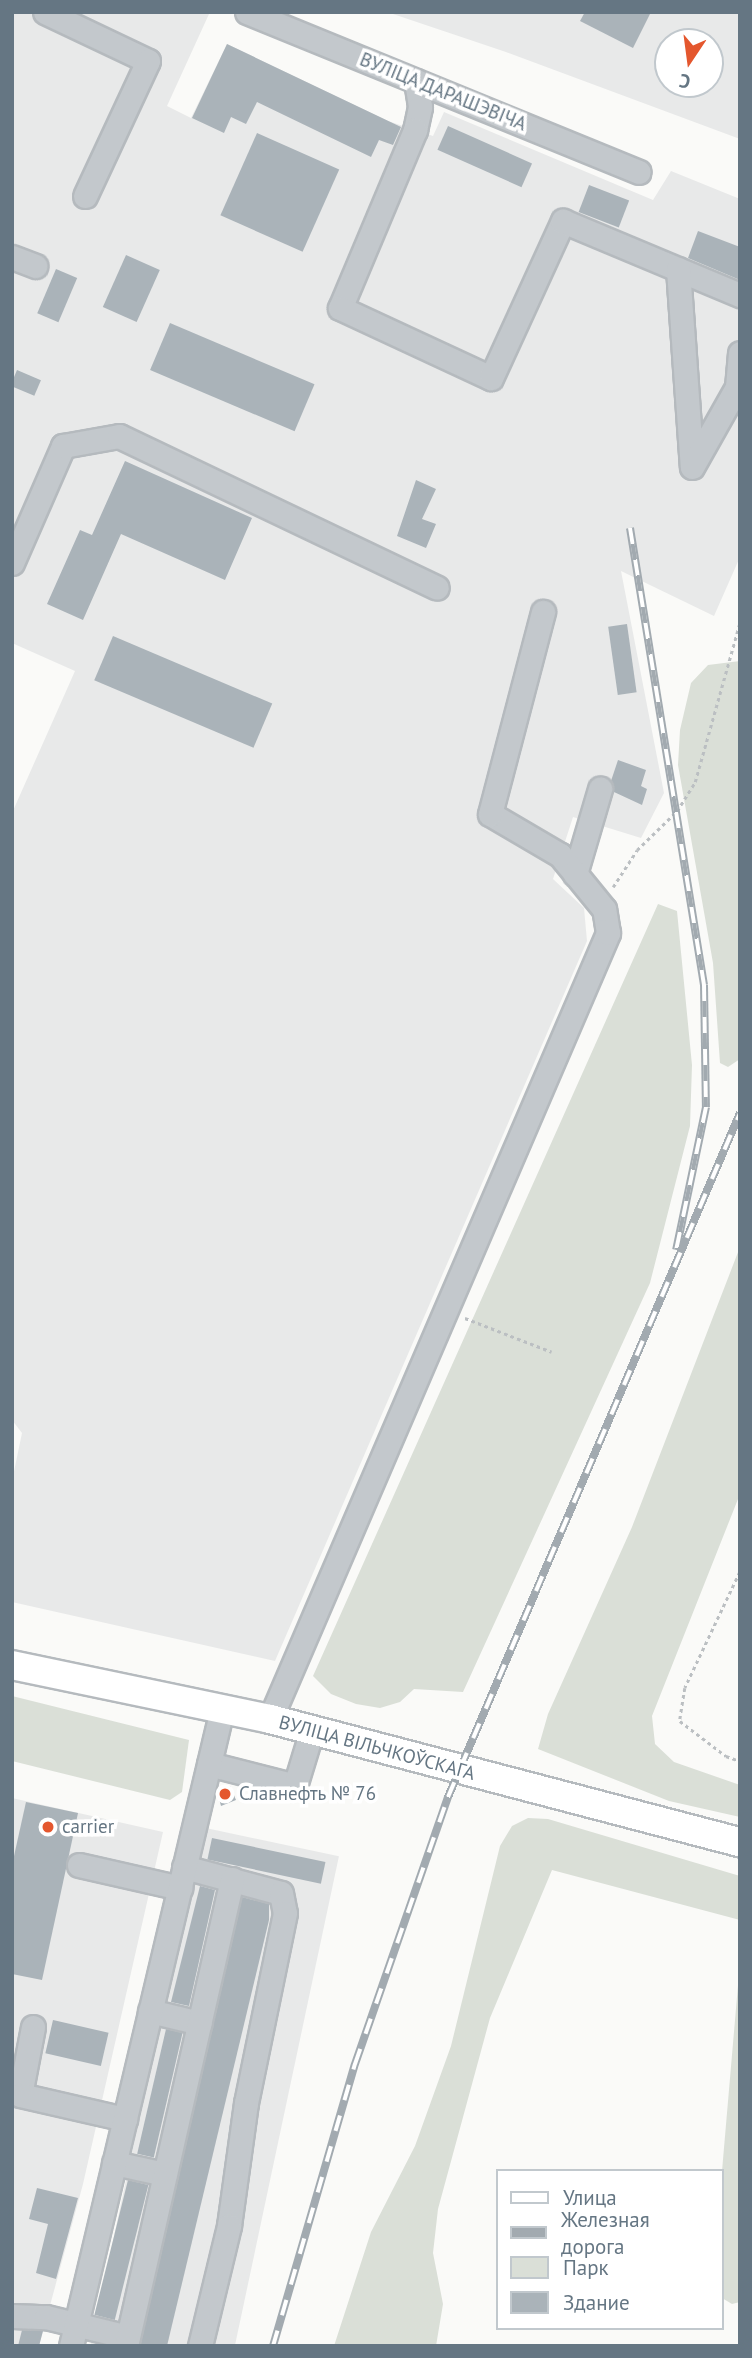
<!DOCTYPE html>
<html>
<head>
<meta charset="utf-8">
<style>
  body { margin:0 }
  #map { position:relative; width:752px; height:2358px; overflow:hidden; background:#fafaf8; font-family:"PT Sans",sans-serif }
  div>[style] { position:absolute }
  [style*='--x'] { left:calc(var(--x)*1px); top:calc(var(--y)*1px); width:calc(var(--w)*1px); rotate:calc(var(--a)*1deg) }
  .built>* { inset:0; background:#e8e9e9; transform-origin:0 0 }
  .green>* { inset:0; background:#dadfd7 }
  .building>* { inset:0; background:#aab3b9; transform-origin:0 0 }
  .path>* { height:2.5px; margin-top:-1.25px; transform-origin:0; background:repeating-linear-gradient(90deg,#bbbfc2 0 3.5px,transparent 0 7px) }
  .roads { filter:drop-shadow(2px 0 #b5babe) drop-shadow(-2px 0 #b5babe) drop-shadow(0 2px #b5babe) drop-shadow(0 -2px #b5babe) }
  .minor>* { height:23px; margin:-11.5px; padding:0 11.5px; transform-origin:11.5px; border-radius:11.5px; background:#c3c8cc }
  .major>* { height:28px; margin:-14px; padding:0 14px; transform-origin:14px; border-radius:14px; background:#fff }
  .rail>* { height:8px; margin-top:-4px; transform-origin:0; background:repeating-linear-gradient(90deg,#fff 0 16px,#a2aab0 0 32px); box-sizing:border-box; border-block:2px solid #a2aab0 }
  .dots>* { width:19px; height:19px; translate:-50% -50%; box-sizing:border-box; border:4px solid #fff; border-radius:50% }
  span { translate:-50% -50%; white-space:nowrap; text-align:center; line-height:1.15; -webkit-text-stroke:7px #fff; paint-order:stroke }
  .street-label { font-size:19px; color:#657683 }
  .poi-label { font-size:19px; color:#657683 }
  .left { translate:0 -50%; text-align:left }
  .frame { position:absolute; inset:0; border:14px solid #657683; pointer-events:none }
  .legend { position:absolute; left:496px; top:2169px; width:228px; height:161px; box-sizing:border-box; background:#fff; border:2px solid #c1c8cd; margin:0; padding:9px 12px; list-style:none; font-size:21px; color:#657683 }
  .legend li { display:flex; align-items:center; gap:14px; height:35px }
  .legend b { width:35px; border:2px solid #c1c8cd }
  .north { position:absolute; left:654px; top:28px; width:70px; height:70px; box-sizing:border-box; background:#fff; border:2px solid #c1c8cd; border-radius:50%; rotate:193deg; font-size:19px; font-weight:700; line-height:28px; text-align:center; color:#657683 }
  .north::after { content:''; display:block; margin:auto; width:24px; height:32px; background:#e4572e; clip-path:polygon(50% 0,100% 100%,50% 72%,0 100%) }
</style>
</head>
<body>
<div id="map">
  <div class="built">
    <div style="clip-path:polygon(12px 12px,209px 14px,167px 106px,191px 118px,227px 44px,388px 121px,433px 136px,444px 112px,653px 200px,671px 171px,740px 199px,740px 557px,714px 616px,621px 571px,664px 793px,641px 838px,573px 817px,553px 879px,584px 908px,587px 941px,275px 1661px,12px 1602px,12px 1481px,22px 1433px,12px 1420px,12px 813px,75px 671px,12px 643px)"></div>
    <div style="clip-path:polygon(evenodd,387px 12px,740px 12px,740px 139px,503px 51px,387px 12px,668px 42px,710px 42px,710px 84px,668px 84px,668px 42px)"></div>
    <div style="clip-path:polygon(12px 1798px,163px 1832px,83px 2184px,39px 2346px,12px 2346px)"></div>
    <div style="left:201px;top:1827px;width:141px;height:533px;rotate:12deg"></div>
  </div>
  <div class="green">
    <div style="clip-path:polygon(740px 661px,740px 1059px,728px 1067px,720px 1063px,713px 963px,678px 765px,680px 730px,691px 683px,708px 665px)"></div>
    <div style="clip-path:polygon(658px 904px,677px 911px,692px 1065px,690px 1126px,650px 1283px,463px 1692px,414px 1689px,400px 1702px,380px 1708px,356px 1704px,331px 1694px,313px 1676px)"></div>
    <div style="clip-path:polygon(740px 1247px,740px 1494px,652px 1716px,655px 1744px,674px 1762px,740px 1785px,740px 1817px,669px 1801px,538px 1749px,548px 1714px,632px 1527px)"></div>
    <div style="clip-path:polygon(12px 1696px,189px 1740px,182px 1792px,170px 1800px,12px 1761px)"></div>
    <div style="clip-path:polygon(528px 1818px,548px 1819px,740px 1876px,740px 1920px,552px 1870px,490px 2018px,438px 2209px,433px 2253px,443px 2304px,436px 2346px,334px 2346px,371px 2232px,415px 2146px,451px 2046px,500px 1846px,512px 1826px)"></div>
    <div style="clip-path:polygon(740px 1962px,740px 2302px,732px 2304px,722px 2298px,722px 2171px)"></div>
  </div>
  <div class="building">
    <div style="clip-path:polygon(585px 12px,651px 12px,633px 48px,580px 21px)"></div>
    <div style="clip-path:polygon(227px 44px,401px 127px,393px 145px,379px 140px,371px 157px,257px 102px,246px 124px,231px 117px,224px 133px,192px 118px)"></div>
    <div style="left:448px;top:126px;width:92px;height:26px;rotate:24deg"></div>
    <div style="left:257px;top:133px;width:90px;height:90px;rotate:24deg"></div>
    <div style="left:589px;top:185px;width:43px;height:29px;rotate:21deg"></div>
    <div style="clip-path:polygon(698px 231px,740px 247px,740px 280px,688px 258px)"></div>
    <div style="left:126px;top:255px;width:37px;height:57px;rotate:24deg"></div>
    <div style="left:56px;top:269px;width:23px;height:48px;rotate:23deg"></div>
    <div style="left:170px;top:323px;width:157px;height:51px;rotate:23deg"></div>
    <div style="left:17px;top:370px;width:26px;height:17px;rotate:23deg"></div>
    <div style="clip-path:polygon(125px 461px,252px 518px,225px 580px,121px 534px,83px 620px,47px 604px,80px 530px,92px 535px)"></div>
    <div style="clip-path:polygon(416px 480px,436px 489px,422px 519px,436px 524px,426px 548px,397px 536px)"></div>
    <div style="left:627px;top:624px;width:69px;height:19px;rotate:82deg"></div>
    <div style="left:113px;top:636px;width:173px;height:48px;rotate:23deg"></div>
    <div style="clip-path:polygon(618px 760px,646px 770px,641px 786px,647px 789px,642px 805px,614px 792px,611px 781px)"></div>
    <div style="clip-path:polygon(230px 1786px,236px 1800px,221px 1806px,217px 1791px)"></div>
    <div style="clip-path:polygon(26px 1802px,78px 1813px,42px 1980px,12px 1974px,12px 1865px)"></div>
    <div style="left:212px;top:1838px;width:116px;height:22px;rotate:12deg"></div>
    <div style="clip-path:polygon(200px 1886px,215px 1890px,189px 2006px,171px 2002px)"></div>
    <div style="clip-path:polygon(242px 1897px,269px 1904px,269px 1920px,167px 2346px,140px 2346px)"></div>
    <div style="left:53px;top:2020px;width:57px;height:34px;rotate:13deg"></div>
    <div style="left:166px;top:2029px;width:17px;height:128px;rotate:13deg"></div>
    <div style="left:128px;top:2180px;width:21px;height:139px;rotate:14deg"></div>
    <div style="clip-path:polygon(37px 2188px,78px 2198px,56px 2279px,36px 2273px,48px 2224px,29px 2219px)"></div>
    <div style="clip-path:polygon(22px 2330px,43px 2331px,39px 2346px,18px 2346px)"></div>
  </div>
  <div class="path">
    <div style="--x:613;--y:887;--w:44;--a:-57"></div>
    <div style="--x:637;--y:850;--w:56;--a:-44.3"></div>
    <div style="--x:677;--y:811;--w:34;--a:-58"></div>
    <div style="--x:695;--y:782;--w:166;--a:-74.3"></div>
    <div style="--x:465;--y:1318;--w:93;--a:21.3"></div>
    <div style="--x:740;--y:1572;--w:128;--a:115.4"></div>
    <div style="--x:685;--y:1688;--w:33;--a:99"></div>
    <div style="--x:680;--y:1721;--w:58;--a:37.3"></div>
    <div style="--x:726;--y:1756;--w:15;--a:20"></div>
  </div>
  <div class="roads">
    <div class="minor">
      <div style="--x:45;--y:12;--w:114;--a:25.4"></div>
      <div style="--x:148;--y:61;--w:149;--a:115"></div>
      <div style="--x:247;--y:12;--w:423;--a:22.2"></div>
      <div style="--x:416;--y:81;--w:26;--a:81"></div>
      <div style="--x:420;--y:107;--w:24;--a:102"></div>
      <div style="--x:415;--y:130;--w:193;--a:112.8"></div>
      <div style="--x:340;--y:308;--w:166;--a:24.9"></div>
      <div style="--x:491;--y:378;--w:173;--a:-65.4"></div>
      <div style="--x:563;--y:221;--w:192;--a:22.7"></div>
      <div style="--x:12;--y:257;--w:25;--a:21"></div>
      <div style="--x:678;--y:269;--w:198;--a:86"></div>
      <div style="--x:692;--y:467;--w:92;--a:-60.6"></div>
      <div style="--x:737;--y:387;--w:34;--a:-85"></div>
      <div style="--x:12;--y:563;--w:128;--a:-66.4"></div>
      <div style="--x:63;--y:446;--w:57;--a:-10.1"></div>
      <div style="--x:119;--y:436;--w:352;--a:25.5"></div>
      <div style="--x:575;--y:874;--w:89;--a:-73.6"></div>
      <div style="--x:270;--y:1719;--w:856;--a:-66.73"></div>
      <div style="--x:608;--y:933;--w:24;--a:-99"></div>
      <div style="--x:604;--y:909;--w:70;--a:-129.2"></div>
      <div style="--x:560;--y:855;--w:81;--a:-149.6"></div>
      <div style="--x:490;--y:814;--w:209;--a:-75.3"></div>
      <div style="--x:209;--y:1764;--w:89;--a:14.3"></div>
      <div style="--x:295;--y:1786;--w:59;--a:-73.1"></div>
      <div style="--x:79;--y:1865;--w:104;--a:12.8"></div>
      <div style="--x:184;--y:1867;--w:100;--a:15"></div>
      <div style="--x:281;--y:1893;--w:20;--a:79"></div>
      <div style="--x:285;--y:1913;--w:194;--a:101.6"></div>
      <div style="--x:246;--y:2103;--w:124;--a:97.9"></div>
      <div style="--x:229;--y:2226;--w:123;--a:103.6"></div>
      <div style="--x:150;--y:2011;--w:51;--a:13.5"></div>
      <div style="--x:33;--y:2027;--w:69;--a:100.8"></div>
      <div style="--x:20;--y:2095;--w:108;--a:12.9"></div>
      <div style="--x:114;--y:2163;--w:52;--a:12.2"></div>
      <div style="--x:12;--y:2316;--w:34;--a:2"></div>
      <div style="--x:46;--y:2317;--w:84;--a:13.7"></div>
      <div style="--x:71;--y:2346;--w:655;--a:-76.66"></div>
      <div style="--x:126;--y:2346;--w:479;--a:-77.2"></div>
    </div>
    <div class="major">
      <div style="--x:12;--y:1665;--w:264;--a:11.8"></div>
      <div style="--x:270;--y:1719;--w:486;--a:14.7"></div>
    </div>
  </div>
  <div class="rail">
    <div style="--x:630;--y:528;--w:463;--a:80.8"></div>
    <div style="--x:704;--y:985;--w:122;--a:89.1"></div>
    <div style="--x:706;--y:1107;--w:146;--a:101.8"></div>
    <div style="--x:273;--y:2346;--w:294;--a:-73.8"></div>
    <div style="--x:355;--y:2064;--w:283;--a:-70.8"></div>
    <div style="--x:448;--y:1797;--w:744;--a:-66.88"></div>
  </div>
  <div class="dots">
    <div style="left:225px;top:1794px;background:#e4572e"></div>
    <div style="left:48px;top:1827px;background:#e4572e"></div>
  </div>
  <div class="street-label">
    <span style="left:443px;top:92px;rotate:22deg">ВУЛІЦА ДАРАШЭВІЧА</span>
    <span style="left:377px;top:1748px;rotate:15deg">ВУЛІЦА ВІЛЬЧКОЎСКАГА</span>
  </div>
  <div class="poi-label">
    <span class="left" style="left:239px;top:1794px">Славнефть № 76</span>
    <span class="left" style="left:62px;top:1827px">carrier</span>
  </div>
  <div class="frame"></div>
  <ul class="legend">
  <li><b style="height:9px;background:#fff"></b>Улица</li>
  <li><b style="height:9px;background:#a2aab0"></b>Железная дорога</li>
  <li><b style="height:19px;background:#dadfd7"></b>Парк</li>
  <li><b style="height:19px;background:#aab3b9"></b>Здание</li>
  </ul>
  <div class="north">С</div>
</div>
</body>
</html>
